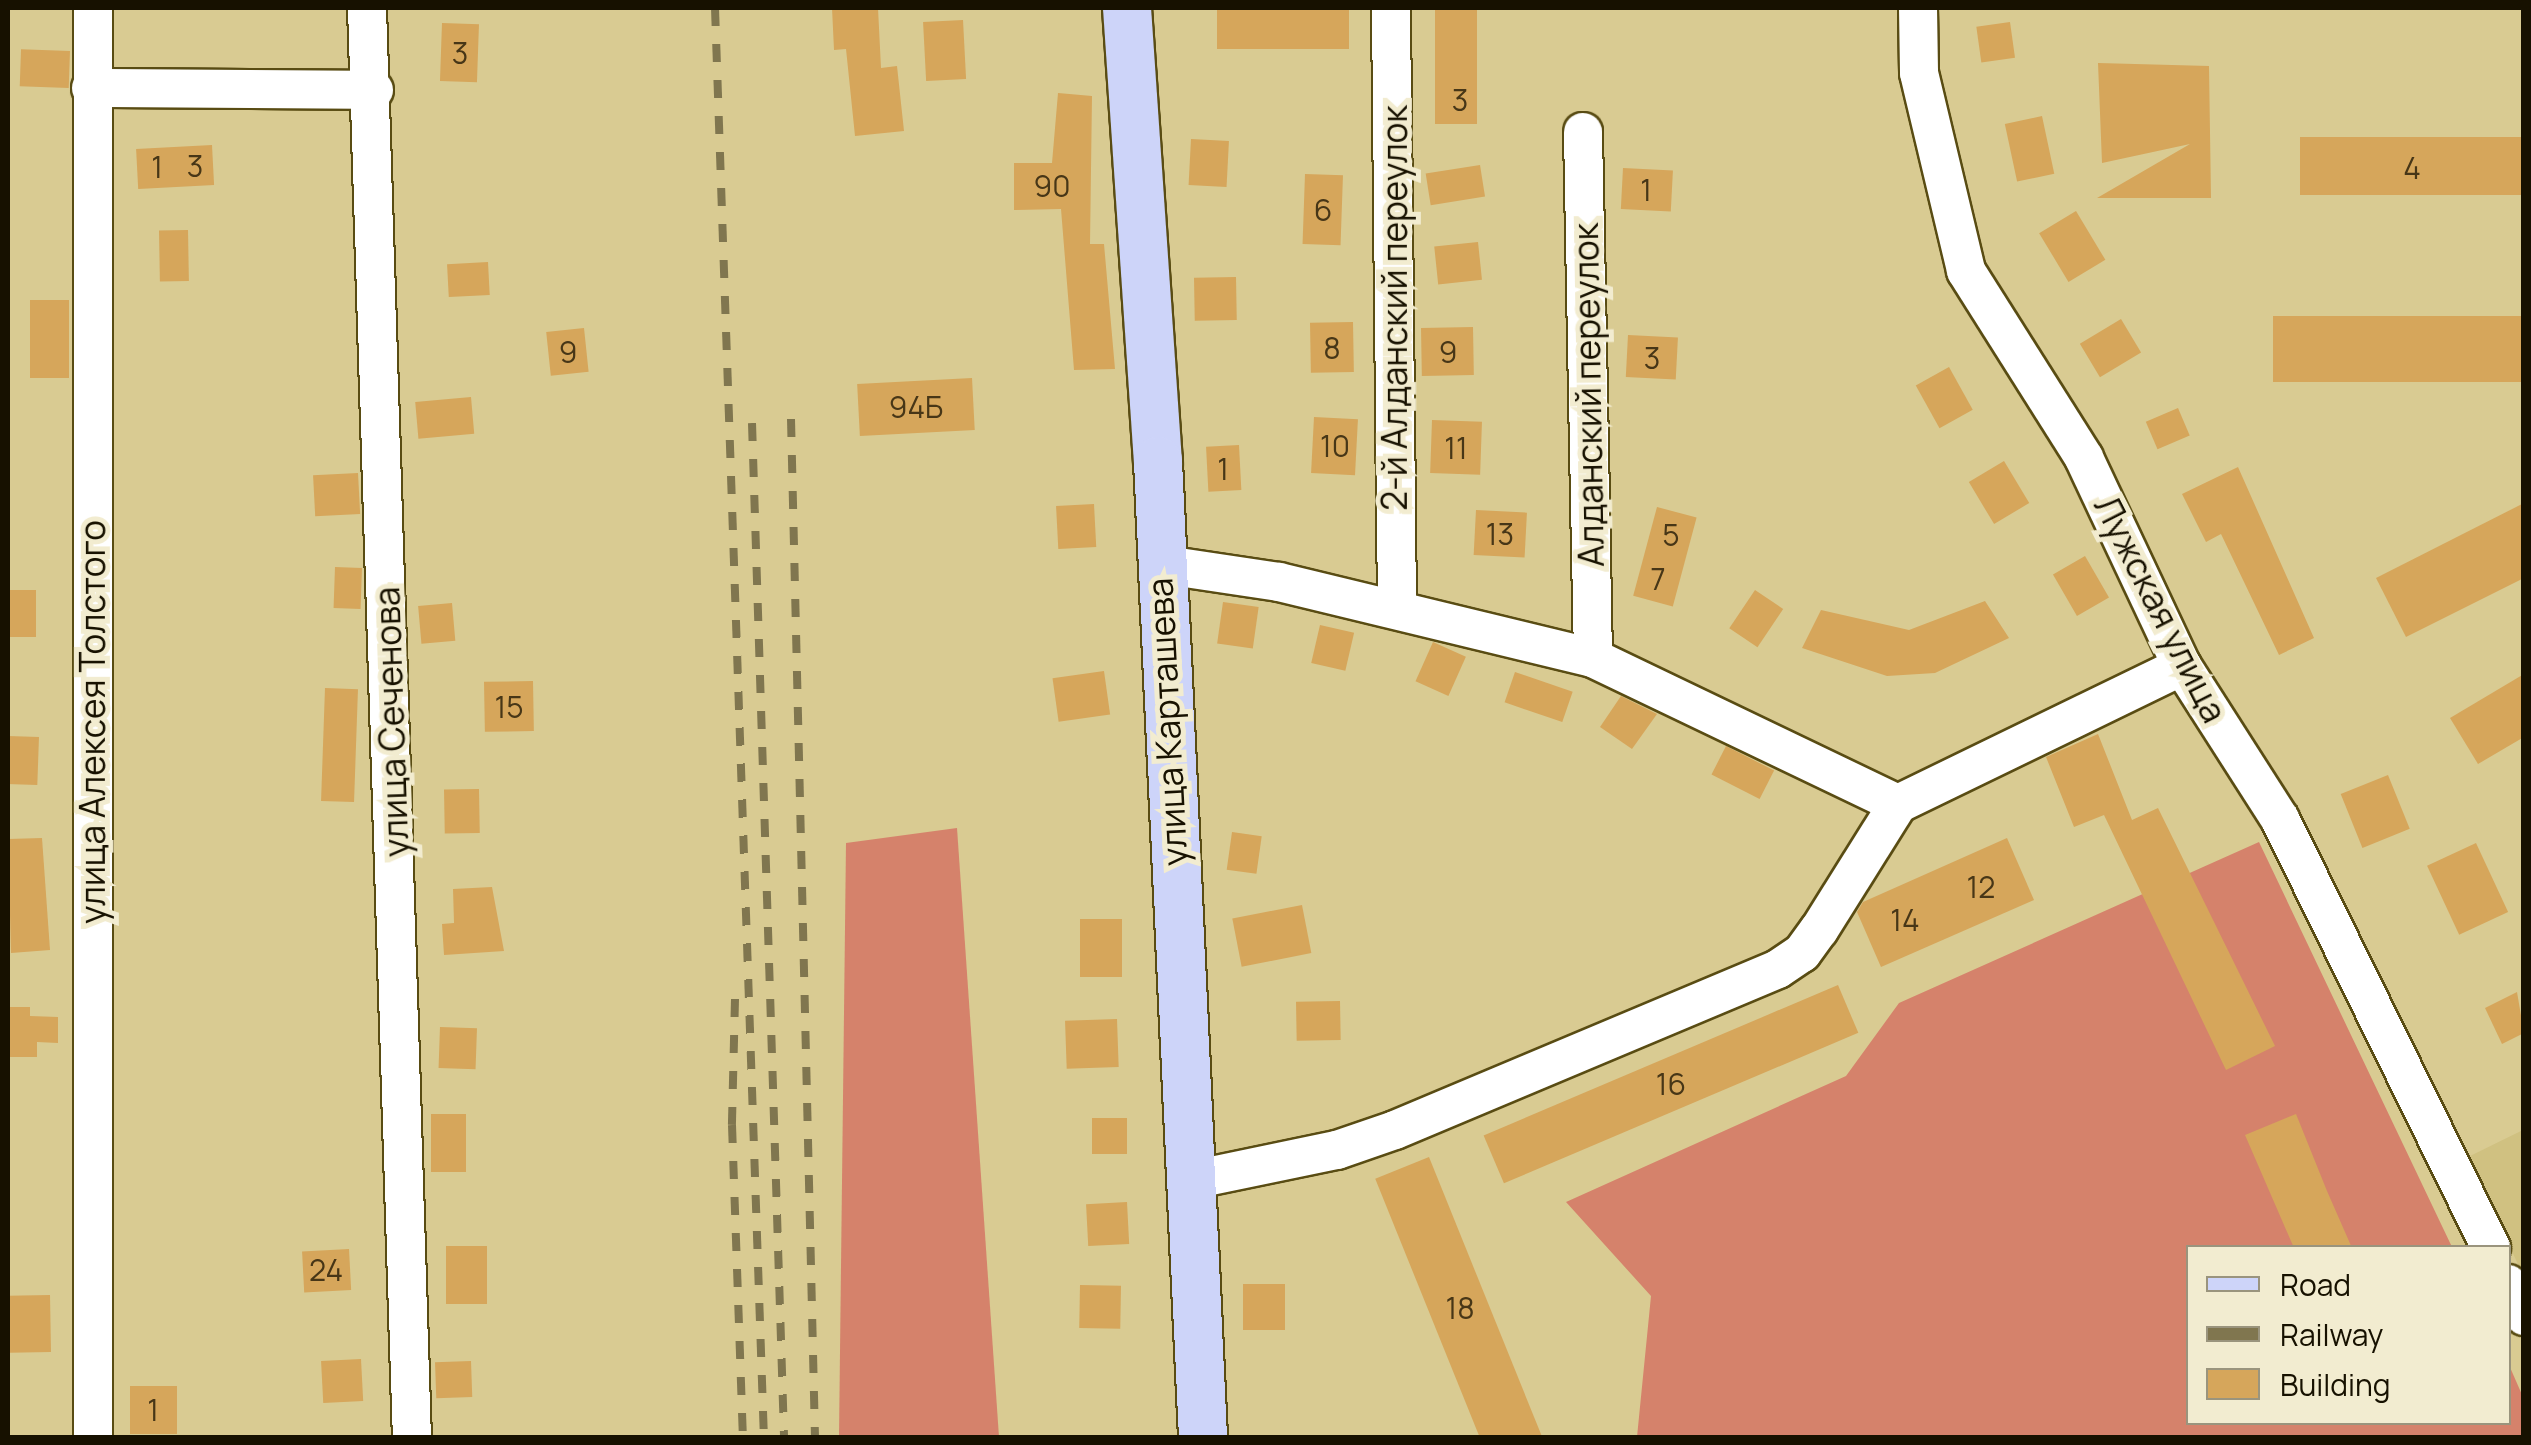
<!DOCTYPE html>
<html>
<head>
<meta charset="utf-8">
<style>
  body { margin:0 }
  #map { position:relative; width:2531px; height:1445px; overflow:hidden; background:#d9cb92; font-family:Manrope,sans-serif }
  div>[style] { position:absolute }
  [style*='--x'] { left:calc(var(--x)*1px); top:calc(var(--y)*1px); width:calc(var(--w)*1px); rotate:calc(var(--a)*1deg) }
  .built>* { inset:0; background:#d0c181 }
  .forest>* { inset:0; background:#d5826b }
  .building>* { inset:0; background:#d6a65b; transform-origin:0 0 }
  .roads { filter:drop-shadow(2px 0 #594c13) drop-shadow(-2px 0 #594c13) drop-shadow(0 2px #594c13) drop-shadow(0 -2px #594c13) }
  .minor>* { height:38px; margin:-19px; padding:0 19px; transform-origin:19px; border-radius:19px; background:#fff }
  .major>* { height:48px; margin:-24px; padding:0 24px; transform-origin:24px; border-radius:24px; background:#cdd4f9 }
  .rail>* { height:8px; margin-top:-4px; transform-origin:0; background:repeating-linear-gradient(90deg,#80764f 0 18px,transparent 0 36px) }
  span { translate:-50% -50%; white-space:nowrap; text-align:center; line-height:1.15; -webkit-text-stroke:10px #f2ecd0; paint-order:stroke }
  .number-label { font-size:30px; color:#473617 }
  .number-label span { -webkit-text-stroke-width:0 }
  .street-label { font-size:35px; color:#171100 }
  .frame { position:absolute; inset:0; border:10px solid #171100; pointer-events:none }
  .legend { position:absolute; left:2186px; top:1245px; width:325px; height:180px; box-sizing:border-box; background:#f2ecd0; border:2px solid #9a947d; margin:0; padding:12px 18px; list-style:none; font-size:30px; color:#171100 }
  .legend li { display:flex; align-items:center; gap:20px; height:50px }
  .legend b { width:50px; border:2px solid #9a947d }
</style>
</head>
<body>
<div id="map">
  <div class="built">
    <div style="clip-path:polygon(2523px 1130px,2523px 1275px,2468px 1157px)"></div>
  </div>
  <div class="forest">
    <div style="clip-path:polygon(957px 828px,999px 1437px,839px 1437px,846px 843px)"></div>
    <div style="clip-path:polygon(2259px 842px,2452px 1247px,2188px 1248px,2188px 1422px,2508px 1422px,2509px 1365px,2523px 1397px,2523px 1437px,1637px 1437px,1651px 1296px,1566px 1202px,1846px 1076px,1899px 1003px)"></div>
  </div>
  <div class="building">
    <div style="clip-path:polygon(832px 8px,878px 8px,881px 68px,897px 66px,904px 131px,855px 136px,846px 49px,834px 50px)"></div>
    <div style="left:1217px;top:8px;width:132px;height:41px"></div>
    <div style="left:1435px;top:8px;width:42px;height:116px"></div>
    <div style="left:963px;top:20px;width:59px;height:40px;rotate:87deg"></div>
    <div style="left:2010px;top:22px;width:36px;height:34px;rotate:82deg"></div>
    <div style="left:442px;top:23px;width:37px;height:58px;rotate:2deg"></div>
    <div style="left:70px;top:51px;width:37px;height:49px;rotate:92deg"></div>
    <div style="clip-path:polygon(2098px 63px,2209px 66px,2211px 198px,2097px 198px,2190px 144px,2102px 163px)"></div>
    <div style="clip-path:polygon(1058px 93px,1092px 96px,1090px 244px,1104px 244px,1115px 369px,1074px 370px,1061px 209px,1014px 210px,1014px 163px,1052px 163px)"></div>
    <div style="left:2042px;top:116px;width:59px;height:38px;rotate:78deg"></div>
    <div style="left:2524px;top:137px;width:58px;height:224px;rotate:90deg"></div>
    <div style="left:1191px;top:139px;width:38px;height:46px;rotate:3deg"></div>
    <div style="left:212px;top:145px;width:40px;height:76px;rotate:87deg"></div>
    <div style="left:1480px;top:165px;width:32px;height:55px;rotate:81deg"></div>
    <div style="left:1623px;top:168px;width:50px;height:41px;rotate:3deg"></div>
    <div style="left:1305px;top:174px;width:38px;height:70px;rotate:2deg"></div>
    <div style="left:2076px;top:211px;width:57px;height:43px;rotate:59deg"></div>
    <div style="left:188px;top:230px;width:51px;height:29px;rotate:89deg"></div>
    <div style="left:1478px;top:242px;width:38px;height:44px;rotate:84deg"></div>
    <div style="left:488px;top:262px;width:33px;height:41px;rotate:87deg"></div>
    <div style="left:1236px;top:277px;width:43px;height:42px;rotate:89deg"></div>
    <div style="left:30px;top:300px;width:39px;height:78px"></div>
    <div style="left:2524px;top:316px;width:66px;height:251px;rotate:90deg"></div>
    <div style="left:2121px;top:319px;width:39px;height:48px;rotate:59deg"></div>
    <div style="left:1353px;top:322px;width:50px;height:43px;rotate:89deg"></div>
    <div style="left:1473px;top:327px;width:48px;height:52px;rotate:89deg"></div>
    <div style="left:584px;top:328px;width:44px;height:38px;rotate:84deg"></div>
    <div style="left:1628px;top:335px;width:50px;height:42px;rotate:3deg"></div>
    <div style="left:1949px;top:367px;width:49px;height:38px;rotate:61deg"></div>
    <div style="left:972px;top:378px;width:52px;height:115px;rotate:87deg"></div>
    <div style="left:471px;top:397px;width:37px;height:56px;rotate:85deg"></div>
    <div style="left:2178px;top:408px;width:30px;height:35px;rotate:67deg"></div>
    <div style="left:1314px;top:417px;width:44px;height:56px;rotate:3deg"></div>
    <div style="left:1432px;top:420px;width:50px;height:53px;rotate:2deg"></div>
    <div style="left:1239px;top:445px;width:45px;height:33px;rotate:87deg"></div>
    <div style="left:2004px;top:461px;width:49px;height:41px;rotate:59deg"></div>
    <div style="clip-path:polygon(2238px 467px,2314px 638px,2279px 655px,2221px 534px,2206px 542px,2182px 494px)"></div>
    <div style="left:358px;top:473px;width:41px;height:45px;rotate:87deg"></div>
    <div style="clip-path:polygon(2524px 503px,2524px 578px,2406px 637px,2376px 578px)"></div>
    <div style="left:1094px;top:504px;width:43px;height:38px;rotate:87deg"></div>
    <div style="left:1657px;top:507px;width:41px;height:92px;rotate:15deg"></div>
    <div style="left:1476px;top:510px;width:51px;height:45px;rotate:3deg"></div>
    <div style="left:2085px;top:556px;width:48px;height:37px;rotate:60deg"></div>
    <div style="left:335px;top:567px;width:27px;height:41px;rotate:2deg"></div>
    <div style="left:8px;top:590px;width:28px;height:47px"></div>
    <div style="left:1755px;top:590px;width:34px;height:46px;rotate:34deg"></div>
    <div style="clip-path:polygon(1985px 601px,2009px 638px,1935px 673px,1887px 676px,1802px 648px,1821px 610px,1909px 630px)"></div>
    <div style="left:1223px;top:602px;width:36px;height:42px;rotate:8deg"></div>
    <div style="left:452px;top:603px;width:38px;height:34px;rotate:85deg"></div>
    <div style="left:1320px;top:625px;width:35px;height:39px;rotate:13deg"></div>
    <div style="left:1433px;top:642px;width:36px;height:43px;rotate:24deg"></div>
    <div style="left:1104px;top:671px;width:44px;height:52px;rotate:82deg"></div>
    <div style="left:1515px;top:672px;width:61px;height:32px;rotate:19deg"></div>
    <div style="clip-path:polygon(2524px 674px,2524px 737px,2478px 764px,2450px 718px)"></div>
    <div style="left:533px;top:681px;width:50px;height:49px;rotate:89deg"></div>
    <div style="left:325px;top:688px;width:33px;height:113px;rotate:2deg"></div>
    <div style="clip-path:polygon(1621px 696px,1657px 714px,1632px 749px,1600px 727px)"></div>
    <div style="clip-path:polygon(2098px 734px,2132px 820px,2158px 808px,2275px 1046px,2226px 1070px,2104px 815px,2074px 827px,2046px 757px)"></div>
    <div style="left:8px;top:736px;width:31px;height:48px;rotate:2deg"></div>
    <div style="left:1726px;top:746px;width:54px;height:32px;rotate:27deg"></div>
    <div style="left:2388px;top:775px;width:58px;height:51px;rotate:68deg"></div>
    <div style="left:479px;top:789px;width:44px;height:35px;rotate:89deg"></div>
    <div style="left:1232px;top:832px;width:30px;height:38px;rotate:8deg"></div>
    <div style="clip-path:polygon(42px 838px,50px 950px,11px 953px,8px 839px)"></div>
    <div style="clip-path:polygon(2007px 838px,2034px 900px,1881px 967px,1857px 912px,1863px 902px)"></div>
    <div style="left:2476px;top:843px;width:76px;height:54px;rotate:65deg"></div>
    <div style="clip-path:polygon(492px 887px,504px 951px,444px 955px,442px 924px,454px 923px,453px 889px)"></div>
    <div style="left:1302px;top:905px;width:49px;height:71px;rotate:79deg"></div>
    <div style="left:1080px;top:919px;width:42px;height:58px"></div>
    <div style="left:1838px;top:985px;width:52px;height:385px;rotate:67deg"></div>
    <div style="clip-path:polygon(2517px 992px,2524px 1033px,2502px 1044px,2485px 1008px)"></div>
    <div style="left:1340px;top:1001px;width:39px;height:44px;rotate:89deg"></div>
    <div style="clip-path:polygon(8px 1007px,30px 1007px,30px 1016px,58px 1017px,58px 1043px,37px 1042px,37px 1057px,8px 1057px)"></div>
    <div style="left:1117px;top:1019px;width:48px;height:52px;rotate:88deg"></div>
    <div style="left:440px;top:1027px;width:37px;height:41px;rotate:2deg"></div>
    <div style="left:431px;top:1114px;width:35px;height:58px"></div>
    <div style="clip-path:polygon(2296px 1114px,2327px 1191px,2352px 1248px,2294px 1248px,2245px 1135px)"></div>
    <div style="left:1092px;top:1118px;width:35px;height:36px"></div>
    <div style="left:1429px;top:1157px;width:304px;height:58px;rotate:68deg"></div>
    <div style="left:1127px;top:1202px;width:42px;height:41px;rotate:87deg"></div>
    <div style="left:446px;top:1246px;width:41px;height:58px"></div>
    <div style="left:349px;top:1249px;width:41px;height:47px;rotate:87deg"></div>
    <div style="left:1285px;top:1284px;width:46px;height:42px;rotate:90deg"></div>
    <div style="left:1080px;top:1285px;width:41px;height:43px;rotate:1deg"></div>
    <div style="left:50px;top:1295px;width:57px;height:42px;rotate:89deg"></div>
    <div style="left:361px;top:1359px;width:42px;height:40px;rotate:87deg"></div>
    <div style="left:471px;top:1361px;width:36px;height:36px;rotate:88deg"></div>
    <div style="left:130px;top:1386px;width:47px;height:48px"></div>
  </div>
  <div class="roads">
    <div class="minor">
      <div style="--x:93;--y:8;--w:1430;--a:90"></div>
      <div style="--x:367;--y:8;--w:1431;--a:88.2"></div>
      <div style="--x:1391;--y:8;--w:601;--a:89.43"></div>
      <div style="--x:1918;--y:8;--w:65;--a:89.1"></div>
      <div style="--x:1919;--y:73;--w:204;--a:76.6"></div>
      <div style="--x:1966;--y:271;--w:221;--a:57.7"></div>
      <div style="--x:2084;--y:458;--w:230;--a:64.8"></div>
      <div style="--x:2182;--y:666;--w:182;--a:57.4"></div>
      <div style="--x:2280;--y:819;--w:478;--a:63.8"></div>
      <div style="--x:91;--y:88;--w:283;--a:0.4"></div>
      <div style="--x:1583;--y:132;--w:526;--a:88.91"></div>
      <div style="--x:1159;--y:564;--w:121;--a:8.5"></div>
      <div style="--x:1279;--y:582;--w:323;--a:13.6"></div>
      <div style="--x:1593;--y:658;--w:338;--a:25.6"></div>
      <div style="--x:1898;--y:804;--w:316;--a:-25.9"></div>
      <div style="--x:1187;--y:1181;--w:153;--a:-11.7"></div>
      <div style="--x:1337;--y:1150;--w:61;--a:-19"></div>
      <div style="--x:1395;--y:1130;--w:415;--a:-22.8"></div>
      <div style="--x:1778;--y:969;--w:29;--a:-34"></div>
      <div style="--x:1802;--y:953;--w:29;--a:-54"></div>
      <div style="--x:1819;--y:930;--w:149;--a:-57.9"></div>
      <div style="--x:2508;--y:1284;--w:36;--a:63"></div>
    </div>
    <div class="major">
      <div style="--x:1127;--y:8;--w:454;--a:86.1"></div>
      <div style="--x:1158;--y:461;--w:978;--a:87.36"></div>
    </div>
  </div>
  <div class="rail">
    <div style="--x:715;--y:8;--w:1431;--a:88.04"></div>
    <div style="--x:791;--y:419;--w:1019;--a:88.65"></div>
    <div style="--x:752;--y:423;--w:1016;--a:88.19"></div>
    <div style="--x:735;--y:999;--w:126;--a:91.4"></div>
    <div style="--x:732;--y:1125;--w:313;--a:88"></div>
  </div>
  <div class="number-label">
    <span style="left:460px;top:53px">3</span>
    <span style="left:1460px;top:100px">3</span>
    <span style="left:195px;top:166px">3</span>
    <span style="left:157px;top:167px">1</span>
    <span style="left:2412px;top:168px">4</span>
    <span style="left:1052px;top:186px">90</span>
    <span style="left:1646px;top:190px">1</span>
    <span style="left:1323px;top:210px">6</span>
    <span style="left:1332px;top:348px">8</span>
    <span style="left:568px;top:352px">9</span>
    <span style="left:1448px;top:352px">9</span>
    <span style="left:1652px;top:358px">3</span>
    <span style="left:916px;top:407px">94Б</span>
    <span style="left:1335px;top:446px">10</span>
    <span style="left:1456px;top:448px">11</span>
    <span style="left:1223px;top:469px">1</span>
    <span style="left:1500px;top:534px">13</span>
    <span style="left:1671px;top:535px">5</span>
    <span style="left:1658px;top:579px">7</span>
    <span style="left:509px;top:707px">15</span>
    <span style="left:1981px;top:887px">12</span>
    <span style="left:1905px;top:920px">14</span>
    <span style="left:1671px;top:1084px">16</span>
    <span style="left:326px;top:1270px">24</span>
    <span style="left:1460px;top:1308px">18</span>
    <span style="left:153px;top:1410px">1</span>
  </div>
  <div class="street-label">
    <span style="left:1394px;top:308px;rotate:-90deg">2-й Алданский переулок</span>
    <span style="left:1588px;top:395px;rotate:-91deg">Алданский переулок</span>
    <span style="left:2161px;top:609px;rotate:63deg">Лужская улица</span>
    <span style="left:92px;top:722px;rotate:-90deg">улица Алексея Толстого</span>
    <span style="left:391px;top:722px;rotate:-92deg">улица Сеченова</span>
    <span style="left:1167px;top:722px;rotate:-93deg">улица Карташева</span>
  </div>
  <div class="frame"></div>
  <ul class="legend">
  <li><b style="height:12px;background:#cdd4f9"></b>Road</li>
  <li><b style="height:12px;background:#80764f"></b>Railway</li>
  <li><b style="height:28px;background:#d6a65b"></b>Building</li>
  </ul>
</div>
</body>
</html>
